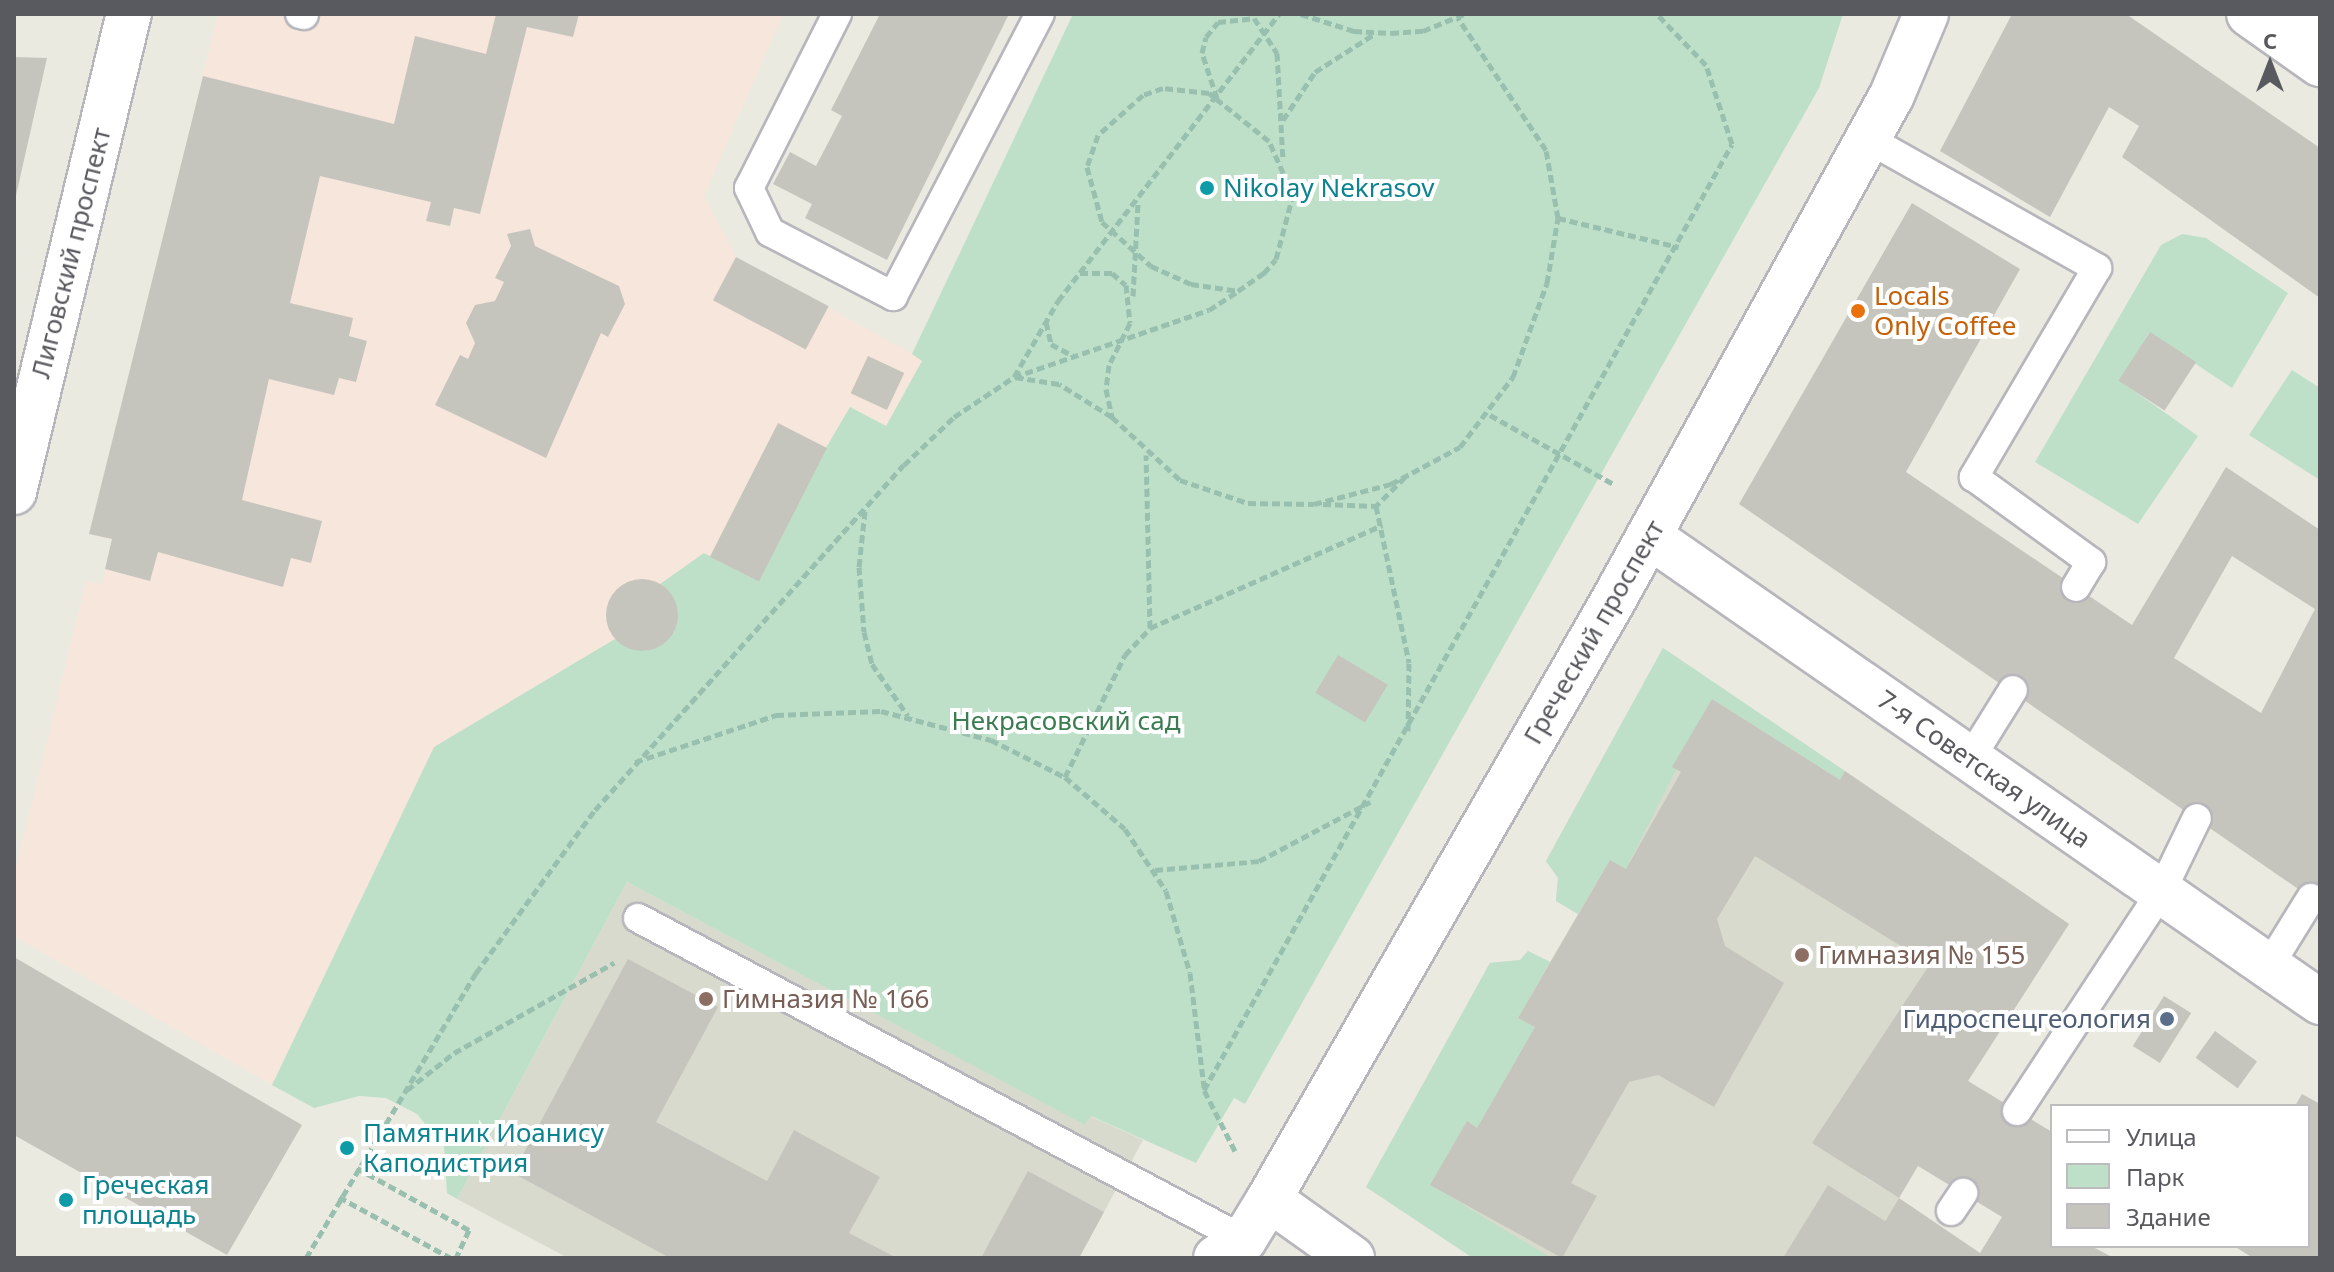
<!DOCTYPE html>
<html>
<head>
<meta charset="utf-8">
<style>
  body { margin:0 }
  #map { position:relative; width:2334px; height:1272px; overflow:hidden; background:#eaeae0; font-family:"Noto Sans",sans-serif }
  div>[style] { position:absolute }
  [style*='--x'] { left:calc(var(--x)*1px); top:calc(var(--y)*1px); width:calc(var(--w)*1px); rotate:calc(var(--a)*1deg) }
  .education>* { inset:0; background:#d9dace }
  .medical>* { inset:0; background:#f7e6dc }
  .green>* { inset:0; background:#bee0c8 }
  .building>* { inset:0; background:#c6c5bd; transform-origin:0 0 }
  .round { border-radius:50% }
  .path>* { height:5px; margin-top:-2.5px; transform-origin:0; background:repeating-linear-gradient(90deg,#99bfaf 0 8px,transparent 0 12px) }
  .roads { filter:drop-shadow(2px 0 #b6b6bc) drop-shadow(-2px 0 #b6b6bc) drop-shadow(0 2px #b6b6bc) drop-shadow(0 -2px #b6b6bc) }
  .lane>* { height:28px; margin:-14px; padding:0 14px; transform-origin:14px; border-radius:14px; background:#fff }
  .street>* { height:44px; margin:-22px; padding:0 22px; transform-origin:22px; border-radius:22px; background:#fff }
  .secondary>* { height:44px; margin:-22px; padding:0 22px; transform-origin:22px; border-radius:22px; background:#fff }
  .dots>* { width:22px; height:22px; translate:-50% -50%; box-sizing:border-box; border:4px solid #fff; border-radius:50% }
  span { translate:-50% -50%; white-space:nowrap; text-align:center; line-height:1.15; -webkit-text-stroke:8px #fff; paint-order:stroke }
  .culture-label { font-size:26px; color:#0d838f }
  .left { translate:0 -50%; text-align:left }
  .street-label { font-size:26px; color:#595a5f }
  .food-label { font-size:26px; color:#c56008 }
  .park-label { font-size:26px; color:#3c7c51 }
  .education-label { font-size:26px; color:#785e54 }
  .service-label { font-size:26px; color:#4e5e75 }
  .right { translate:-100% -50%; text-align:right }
  .frame { position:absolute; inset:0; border:16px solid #595a5f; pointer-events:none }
  .legend { position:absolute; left:2050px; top:1104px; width:260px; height:144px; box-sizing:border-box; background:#fff; border:2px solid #bdbdbf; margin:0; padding:10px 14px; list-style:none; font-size:24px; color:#595a5f }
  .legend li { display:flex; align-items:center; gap:16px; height:40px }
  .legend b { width:40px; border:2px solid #bdbdbf }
  .north { position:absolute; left:2230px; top:24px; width:80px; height:80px; -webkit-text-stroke:6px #fff; paint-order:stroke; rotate:0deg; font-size:22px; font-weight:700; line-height:32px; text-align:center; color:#595a5f }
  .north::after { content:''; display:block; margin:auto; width:28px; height:36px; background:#595a5f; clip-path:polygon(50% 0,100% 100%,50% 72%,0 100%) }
</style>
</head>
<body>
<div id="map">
  <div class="education">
    <div style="clip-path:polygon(1663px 648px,2069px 924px,1977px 1067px,1941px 1046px,1863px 1176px,1899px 1198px,1861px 1258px,1473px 1258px,1366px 1187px,1490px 963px,1520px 960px,1528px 951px,1550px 962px,1578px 914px,1556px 901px,1558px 878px,1546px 861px)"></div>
    <div style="clip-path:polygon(627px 882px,1084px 1124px,1090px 1116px,1143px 1140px,1079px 1258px,568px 1258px,457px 1199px)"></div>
  </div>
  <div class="medical">
    <div style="clip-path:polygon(218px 14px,783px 14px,704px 196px,736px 257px,923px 360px,886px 426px,850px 407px,750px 578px,704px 553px,660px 584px,627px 583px,607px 608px,615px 639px,434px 747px,272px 1085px,14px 936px,14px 874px,86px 582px,102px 584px,112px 540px,89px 534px)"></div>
  </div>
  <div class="green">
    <div style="clip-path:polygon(1073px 14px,1843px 14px,1819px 88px,1245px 1104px,1234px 1098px,1196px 1163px,1091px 1116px,1085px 1125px,627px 882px,457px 1199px,447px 1193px,444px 1147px,417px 1114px,386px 1098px,359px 1096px,314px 1108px,272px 1085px,434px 747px,615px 639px,635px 650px,666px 641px,678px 612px,660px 584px,704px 553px,750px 577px,850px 407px,886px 426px,922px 361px,912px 354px)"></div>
    <div style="clip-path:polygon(2182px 234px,2206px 238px,2288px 293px,2232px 388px,2149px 333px,2120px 381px,2198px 436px,2138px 524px,2035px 462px,2161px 245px)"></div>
    <div style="clip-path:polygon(2292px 370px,2320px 388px,2320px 480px,2249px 435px)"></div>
    <div style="clip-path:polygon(1663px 648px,1845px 771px,1840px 780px,1712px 699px,1626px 869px,1610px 860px,1578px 914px,1556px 901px,1558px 878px,1546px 861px)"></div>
    <div style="clip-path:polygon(1528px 951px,1550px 962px,1518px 1018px,1535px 1027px,1477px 1128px,1468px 1122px,1431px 1185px,1551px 1258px,1473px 1258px,1366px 1187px,1490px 963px,1520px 960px)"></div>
  </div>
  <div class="building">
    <div style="clip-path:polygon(496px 14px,579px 14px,573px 37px,527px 27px,480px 214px,454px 208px,450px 226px,426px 221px,431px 202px,320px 176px,290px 303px,353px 318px,349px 336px,367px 341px,356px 382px,339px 378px,334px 395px,269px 379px,242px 500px,322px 521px,311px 563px,291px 558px,283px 587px,158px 552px,150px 581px,105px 569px,112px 539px,89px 534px,203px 76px,394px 124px,415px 36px,486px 54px)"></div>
    <div style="clip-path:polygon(880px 14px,1009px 14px,887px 260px,805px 218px,812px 204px,773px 184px,790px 152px,816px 166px,842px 116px,831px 110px)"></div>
    <div style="clip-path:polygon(2012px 14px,2126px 14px,2320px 148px,2320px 298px,2122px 157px,2139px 126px,2109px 107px,2050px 217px,1940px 151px)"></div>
    <div style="clip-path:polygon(14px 57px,47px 58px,15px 200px,14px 200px)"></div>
    <div style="clip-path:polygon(evenodd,1912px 203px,2020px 269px,1906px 472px,2132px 625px,2226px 467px,2320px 530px,2320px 904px,1739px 504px,1912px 203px,2232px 556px,2315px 609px,2261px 713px,2174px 658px,2232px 556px)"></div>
    <div style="clip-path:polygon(530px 229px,535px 246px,619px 286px,625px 304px,608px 337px,601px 333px,546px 458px,435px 405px,460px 355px,468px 359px,475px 343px,466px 323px,475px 305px,495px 301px,504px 282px,495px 278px,511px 246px,507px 234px)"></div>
    <div style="left:736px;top:257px;width:105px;height:49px;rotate:28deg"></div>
    <div style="left:2150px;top:332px;width:55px;height:58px;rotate:33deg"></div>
    <div style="left:868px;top:356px;width:40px;height:41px;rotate:25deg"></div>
    <div style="left:778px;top:423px;width:55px;height:150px;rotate:27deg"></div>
    <div class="round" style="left:606px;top:579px;width:72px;height:72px"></div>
    <div style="left:1338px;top:655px;width:58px;height:44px;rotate:31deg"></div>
    <div style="clip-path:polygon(evenodd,1712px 699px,1840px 780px,1845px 771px,2069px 924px,1968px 1081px,2052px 1132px,2052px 1246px,2091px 1246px,2114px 1258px,1783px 1258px,1828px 1185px,1885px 1221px,1899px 1198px,1812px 1143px,1930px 964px,1755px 856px,1717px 919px,1725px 946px,1784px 983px,1714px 1107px,1658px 1075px,1629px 1082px,1571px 1183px,1597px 1196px,1562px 1258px,1430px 1185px,1467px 1121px,1477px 1128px,1535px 1027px,1518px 1018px,1610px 860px,1626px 869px,1681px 772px,1672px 767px,1712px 699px,1918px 1166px,2002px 1217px,1980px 1253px,1899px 1198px,1918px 1166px)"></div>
    <div style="clip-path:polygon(14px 957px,302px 1125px,227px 1255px,14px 1135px)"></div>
    <div style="clip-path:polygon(628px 959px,718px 1007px,656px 1122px,767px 1181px,794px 1130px,880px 1177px,849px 1233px,897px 1258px,670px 1258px,513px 1173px)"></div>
    <div style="left:2164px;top:996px;width:32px;height:59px;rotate:32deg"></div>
    <div style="left:2215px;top:1031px;width:52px;height:33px;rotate:36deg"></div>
    <div style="clip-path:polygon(2302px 1094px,2320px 1104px,2320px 1258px,2253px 1258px,2234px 1246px,2308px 1246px,2308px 1106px,2295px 1106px)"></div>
    <div style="clip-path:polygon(1028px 1171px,1104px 1212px,1079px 1258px,981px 1258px)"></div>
  </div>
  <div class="path">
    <div style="--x:1301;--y:14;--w:56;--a:17.8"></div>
    <div style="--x:1354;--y:31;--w:37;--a:3"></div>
    <div style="--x:1391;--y:33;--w:32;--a:-4"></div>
    <div style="--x:1423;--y:31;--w:44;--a:-22.5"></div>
    <div style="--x:1217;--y:98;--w:47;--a:-108.4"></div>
    <div style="--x:1202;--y:53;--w:16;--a:-76"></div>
    <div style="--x:1206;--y:37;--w:19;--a:-51"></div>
    <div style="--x:1218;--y:22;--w:36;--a:-6"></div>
    <div style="--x:1254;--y:18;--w:42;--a:56.7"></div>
    <div style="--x:1277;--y:53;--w:107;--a:86.8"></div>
    <div style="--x:1283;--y:120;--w:58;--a:-56.3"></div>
    <div style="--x:1315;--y:72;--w:72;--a:-32.6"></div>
    <div style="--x:1558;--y:218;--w:124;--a:13.5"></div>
    <div style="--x:1080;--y:273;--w:32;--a:0"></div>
    <div style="--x:1112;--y:273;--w:18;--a:41"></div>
    <div style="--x:1126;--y:285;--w:38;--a:84"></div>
    <div style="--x:1130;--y:323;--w:47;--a:116.6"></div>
    <div style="--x:1109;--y:365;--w:24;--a:97"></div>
    <div style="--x:1106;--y:389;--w:29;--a:78"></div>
    <div style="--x:1112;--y:417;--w:93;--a:42.8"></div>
    <div style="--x:1180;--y:480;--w:72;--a:18.7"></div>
    <div style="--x:1248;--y:503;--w:66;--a:0.9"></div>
    <div style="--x:1314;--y:504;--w:80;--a:-14.6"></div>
    <div style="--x:1391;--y:484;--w:78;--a:-28.2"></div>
    <div style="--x:1460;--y:447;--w:88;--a:-52.9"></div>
    <div style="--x:1513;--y:377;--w:100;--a:-70.1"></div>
    <div style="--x:1547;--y:283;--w:66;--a:-80.4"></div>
    <div style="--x:1558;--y:218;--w:69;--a:-100"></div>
    <div style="--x:1546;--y:150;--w:159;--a:-123.7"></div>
    <div style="--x:1133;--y:296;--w:93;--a:-86.9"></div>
    <div style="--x:1046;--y:322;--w:23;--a:77"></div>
    <div style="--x:1051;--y:344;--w:26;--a:28"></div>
    <div style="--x:1490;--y:415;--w:143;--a:29.2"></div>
    <div style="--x:1112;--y:417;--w:62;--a:-148.1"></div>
    <div style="--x:1059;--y:384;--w:46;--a:-171.2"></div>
    <div style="--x:1014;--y:377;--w:88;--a:-59.9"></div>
    <div style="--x:1058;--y:301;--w:362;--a:-52.4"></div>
    <div style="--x:1405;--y:477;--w:41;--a:135"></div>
    <div style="--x:1376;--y:506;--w:160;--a:78.1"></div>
    <div style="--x:1409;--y:663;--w:68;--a:90.8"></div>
    <div style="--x:1323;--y:504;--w:53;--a:2.2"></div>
    <div style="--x:865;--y:511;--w:56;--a:96.1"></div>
    <div style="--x:859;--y:567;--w:65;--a:85.6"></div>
    <div style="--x:864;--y:632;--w:33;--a:76"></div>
    <div style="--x:872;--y:664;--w:63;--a:55.3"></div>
    <div style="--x:1150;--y:628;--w:254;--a:-23.9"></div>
    <div style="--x:635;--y:762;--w:149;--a:-18.4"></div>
    <div style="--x:776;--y:715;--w:105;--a:-2.2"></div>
    <div style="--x:881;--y:711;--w:114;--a:14.8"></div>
    <div style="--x:991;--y:740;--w:83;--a:26.6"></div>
    <div style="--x:1065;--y:777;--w:79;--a:40.9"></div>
    <div style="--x:1125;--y:829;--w:74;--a:56.5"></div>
    <div style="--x:1166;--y:891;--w:85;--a:73.7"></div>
    <div style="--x:1190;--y:973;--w:115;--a:83"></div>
    <div style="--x:1065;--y:777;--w:136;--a:-63.8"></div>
    <div style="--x:1125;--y:655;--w:37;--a:-47"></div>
    <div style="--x:1150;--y:628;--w:173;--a:-91.3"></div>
    <div style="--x:1155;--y:870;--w:104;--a:-4.9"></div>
    <div style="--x:1259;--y:861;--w:126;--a:-28"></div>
    <div style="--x:407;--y:1090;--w:60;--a:-38.2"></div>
    <div style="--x:454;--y:1053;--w:184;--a:-29.4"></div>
    <div style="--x:1235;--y:1151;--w:68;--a:-116.9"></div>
    <div style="--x:1204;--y:1090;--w:1083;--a:-60.83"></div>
    <div style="--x:1732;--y:144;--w:83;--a:-108.2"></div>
    <div style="--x:1706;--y:65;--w:71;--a:-133.9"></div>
    <div style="--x:357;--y:1168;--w:128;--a:29"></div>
    <div style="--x:469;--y:1230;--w:31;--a:115"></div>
    <div style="--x:339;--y:1197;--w:128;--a:28.6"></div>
    <div style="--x:306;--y:1258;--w:332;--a:-59.2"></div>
    <div style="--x:476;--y:973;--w:202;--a:-53.9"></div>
    <div style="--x:595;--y:810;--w:463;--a:-48.2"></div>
    <div style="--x:904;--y:465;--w:69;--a:-43.8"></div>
    <div style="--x:954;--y:417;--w:72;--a:-33.7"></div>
    <div style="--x:1014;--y:377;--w:206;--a:-19"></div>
    <div style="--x:1209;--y:310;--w:35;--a:-33"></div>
    <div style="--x:1238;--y:291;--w:32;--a:-35"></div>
    <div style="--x:1264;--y:273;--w:18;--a:-49"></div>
    <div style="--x:1276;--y:259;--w:66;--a:-75.1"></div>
    <div style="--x:1293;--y:195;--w:59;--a:-114"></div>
    <div style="--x:1269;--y:141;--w:77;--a:-141.3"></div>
    <div style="--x:1209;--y:93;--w:46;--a:-173.8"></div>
    <div style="--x:1163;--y:88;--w:21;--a:161"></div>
    <div style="--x:1143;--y:95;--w:60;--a:138.4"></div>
    <div style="--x:1098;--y:135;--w:34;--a:109"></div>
    <div style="--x:1087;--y:167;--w:57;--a:74.7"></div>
    <div style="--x:1102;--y:222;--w:66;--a:41.9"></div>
    <div style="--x:1151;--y:266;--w:44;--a:24.2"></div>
    <div style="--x:1191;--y:284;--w:48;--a:8.5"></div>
  </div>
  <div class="roads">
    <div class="lane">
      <div style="--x:300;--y:14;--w:4;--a:14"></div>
      <div style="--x:837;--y:14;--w:195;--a:116.8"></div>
      <div style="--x:749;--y:188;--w:49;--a:64.5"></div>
      <div style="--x:770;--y:232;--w:139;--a:27.5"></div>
      <div style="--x:893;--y:296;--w:318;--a:-62.5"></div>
      <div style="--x:1868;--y:139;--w:263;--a:29.4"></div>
      <div style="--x:2097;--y:268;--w:243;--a:120.5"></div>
      <div style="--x:1974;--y:477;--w:145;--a:36"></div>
      <div style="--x:2091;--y:562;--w:29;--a:121"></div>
      <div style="--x:1970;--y:759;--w:81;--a:-58.1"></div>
      <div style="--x:638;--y:918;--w:686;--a:27.98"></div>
      <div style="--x:2269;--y:966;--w:80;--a:-58.3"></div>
      <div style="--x:2017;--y:1111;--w:262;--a:-56.7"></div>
      <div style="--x:2161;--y:892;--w:82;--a:-64.1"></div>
      <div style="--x:1951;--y:1211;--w:22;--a:-56"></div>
    </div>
    <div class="street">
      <div style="--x:1649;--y:536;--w:817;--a:34.78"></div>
      <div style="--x:1269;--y:1199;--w:102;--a:35.4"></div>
    </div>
    <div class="secondary">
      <div style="--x:2249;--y:14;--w:87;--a:35.2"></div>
      <div style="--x:2309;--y:14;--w:14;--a:36"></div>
      <div style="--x:14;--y:492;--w:492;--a:-76.5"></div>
      <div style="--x:1216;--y:1258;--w:33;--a:-33"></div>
      <div style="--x:1244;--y:1240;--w:48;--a:-58.6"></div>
      <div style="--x:1269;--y:1199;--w:690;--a:-60.09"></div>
      <div style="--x:1613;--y:601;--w:578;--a:-61.13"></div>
      <div style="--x:1892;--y:95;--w:88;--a:-67.2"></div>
    </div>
  </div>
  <div class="dots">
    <div style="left:1207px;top:188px;background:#0f9aa8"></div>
    <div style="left:1858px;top:311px;background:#e8710a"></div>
    <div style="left:1802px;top:955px;background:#8d6e63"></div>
    <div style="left:706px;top:999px;background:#8d6e63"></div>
    <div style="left:2167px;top:1019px;background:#5c6f8a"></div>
    <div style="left:347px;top:1148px;background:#0f9aa8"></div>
    <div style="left:66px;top:1200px;background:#0f9aa8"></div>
  </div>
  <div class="culture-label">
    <span class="left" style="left:1223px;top:188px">Nikolay Nekrasov</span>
    <span class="left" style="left:363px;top:1148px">Памятник Иоанису<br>Каподистрия</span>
    <span class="left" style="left:82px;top:1200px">Греческая<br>площадь</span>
  </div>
  <div class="street-label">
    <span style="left:71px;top:253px;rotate:-76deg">Лиговский проспект</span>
    <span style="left:1594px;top:632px;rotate:-60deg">Греческий проспект</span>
    <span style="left:1984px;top:769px;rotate:35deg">7-я Советская улица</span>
  </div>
  <div class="food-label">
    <span class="left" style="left:1874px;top:311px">Locals<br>Only Coffee</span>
  </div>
  <div class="park-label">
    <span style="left:1066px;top:721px">Некрасовский сад</span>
  </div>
  <div class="education-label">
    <span class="left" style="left:1818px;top:955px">Гимназия № 155</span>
    <span class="left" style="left:722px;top:999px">Гимназия № 166</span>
  </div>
  <div class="service-label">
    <span class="right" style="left:2151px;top:1019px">Гидроспецгеология</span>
  </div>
  <div class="frame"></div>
  <ul class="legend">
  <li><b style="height:10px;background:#fff"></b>Улица</li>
  <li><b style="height:22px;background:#bee0c8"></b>Парк</li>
  <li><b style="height:22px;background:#c6c5bd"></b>Здание</li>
  </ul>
  <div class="north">С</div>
</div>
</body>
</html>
